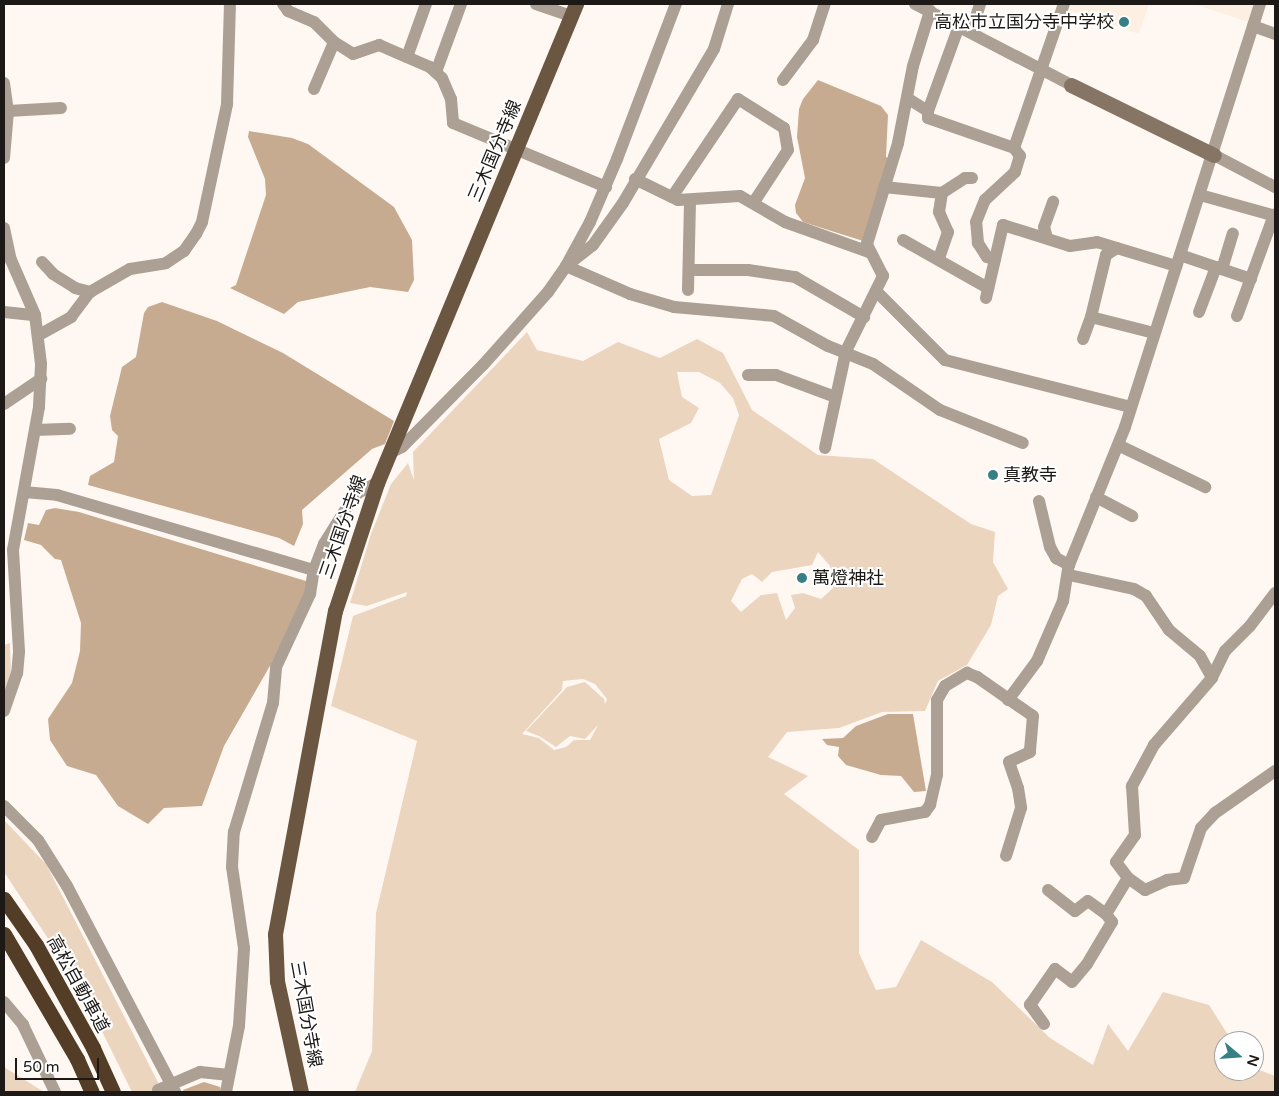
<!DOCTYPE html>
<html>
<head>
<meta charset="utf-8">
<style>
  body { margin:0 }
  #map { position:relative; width:1279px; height:1096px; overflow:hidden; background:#fff8f2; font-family:"Varela Round","Noto Sans JP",sans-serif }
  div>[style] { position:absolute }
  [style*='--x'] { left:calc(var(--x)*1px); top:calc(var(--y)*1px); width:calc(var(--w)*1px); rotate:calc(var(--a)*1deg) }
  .built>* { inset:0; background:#fdefe1 }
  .green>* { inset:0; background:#ebd5bf }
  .water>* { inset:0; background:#c6ab91 }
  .street>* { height:12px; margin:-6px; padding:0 6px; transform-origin:6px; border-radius:6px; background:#aca094 }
  .secondary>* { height:15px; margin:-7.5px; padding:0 7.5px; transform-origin:7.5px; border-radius:7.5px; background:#867564 }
  .primary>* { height:15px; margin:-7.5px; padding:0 7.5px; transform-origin:7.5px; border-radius:7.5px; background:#6b5642 }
  .highway>* { height:15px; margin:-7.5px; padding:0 7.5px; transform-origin:7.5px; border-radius:7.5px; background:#543d26 }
  .dots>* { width:14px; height:14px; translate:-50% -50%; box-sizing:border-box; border:2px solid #fff; border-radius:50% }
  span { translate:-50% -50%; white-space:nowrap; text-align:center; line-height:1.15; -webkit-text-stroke:4px #fff; paint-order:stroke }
  .poi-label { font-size:18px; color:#1c1917 }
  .right { translate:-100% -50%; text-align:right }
  .left { translate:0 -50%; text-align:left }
  .street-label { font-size:18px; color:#1c1917 }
  .frame { position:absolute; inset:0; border:5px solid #1c1917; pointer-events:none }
  .north { position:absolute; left:1214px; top:1031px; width:50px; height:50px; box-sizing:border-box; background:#fff; border:1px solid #a4a3a2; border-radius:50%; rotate:108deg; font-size:14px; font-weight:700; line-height:20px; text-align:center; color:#1c1917 }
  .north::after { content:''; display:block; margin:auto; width:18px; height:22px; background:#367f85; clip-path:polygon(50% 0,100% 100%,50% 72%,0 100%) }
  .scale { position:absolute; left:15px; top:1058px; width:84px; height:22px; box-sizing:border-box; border:2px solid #1c1917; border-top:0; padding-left:6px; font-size:15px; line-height:18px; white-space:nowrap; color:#1c1917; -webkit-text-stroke:4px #fff; paint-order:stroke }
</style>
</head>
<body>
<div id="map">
  <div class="built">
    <div style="clip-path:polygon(1071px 4px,1149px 4px,1139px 34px,1069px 10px)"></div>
    <div style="clip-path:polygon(1194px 4px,1254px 4px,1248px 22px)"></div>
  </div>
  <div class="green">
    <div style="clip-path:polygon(evenodd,527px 332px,537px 350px,583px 361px,618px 342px,660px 358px,697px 339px,723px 353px,752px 410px,818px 455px,873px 459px,971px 524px,995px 532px,993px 562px,1008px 589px,998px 596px,991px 625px,967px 665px,938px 681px,925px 711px,882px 712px,839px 728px,787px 732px,768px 757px,808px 776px,784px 794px,859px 850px,859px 953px,876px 990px,896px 987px,921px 940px,992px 982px,1050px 1038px,1093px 1065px,1108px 1024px,1128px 1051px,1163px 992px,1209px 1005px,1232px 1041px,1224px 1041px,1224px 1071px,1254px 1071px,1254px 1068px,1275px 1076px,1275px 1092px,355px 1092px,372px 1051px,376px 913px,417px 741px,331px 706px,353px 616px,406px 596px,407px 592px,367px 606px,350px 603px,371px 534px,391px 484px,408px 463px,414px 480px,413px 452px,527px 332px,677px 372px,699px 372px,720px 383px,733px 398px,739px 415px,711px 495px,692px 496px,669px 480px,659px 439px,691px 423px,699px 408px,682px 397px,677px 372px,527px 332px,818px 552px,830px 566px,833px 588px,821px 599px,803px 593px,791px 595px,795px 608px,786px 620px,777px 593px,761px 595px,741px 612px,731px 601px,742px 579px,752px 574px,762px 582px,772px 572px,812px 565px,818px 552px,527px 332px,583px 679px,595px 684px,607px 699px,605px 704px,604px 699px,585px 682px,567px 687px,526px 731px,539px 736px,556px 747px,570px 736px,585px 739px,598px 725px,590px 740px,574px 740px,566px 747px,554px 750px,539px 738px,522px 734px,562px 690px,563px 681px,583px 679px)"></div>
    <div style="clip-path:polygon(10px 643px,11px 678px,4px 695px,4px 645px)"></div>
    <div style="clip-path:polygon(4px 820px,46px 864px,163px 1092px,132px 1092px,80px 987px,4px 872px)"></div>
    <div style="clip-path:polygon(4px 1067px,44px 1092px,4px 1092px)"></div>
  </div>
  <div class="water">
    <div style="clip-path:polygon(818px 80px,881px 106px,888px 115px,886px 157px,889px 159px,863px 241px,803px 222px,796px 213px,795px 205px,805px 178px,797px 137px,799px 109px,803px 99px)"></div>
    <div style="clip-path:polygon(249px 131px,292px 138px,308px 144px,394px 207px,412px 240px,414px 280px,408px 292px,370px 287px,298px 302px,284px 314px,230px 288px,236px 285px,266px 195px,265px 179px,248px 137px)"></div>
    <div style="clip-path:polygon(162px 302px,217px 321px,283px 353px,394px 421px,385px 444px,372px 449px,302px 510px,303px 524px,294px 546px,279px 538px,88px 485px,90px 476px,114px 462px,118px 436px,112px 430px,110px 416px,122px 367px,136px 357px,144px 313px,148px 307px)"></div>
    <div style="clip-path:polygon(55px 508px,79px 512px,306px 581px,308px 586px,271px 664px,224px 746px,202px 806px,164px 808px,148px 824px,118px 806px,96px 775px,67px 766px,50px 740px,48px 719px,72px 683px,80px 651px,81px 623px,61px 560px,55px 559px,41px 545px,24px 540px,28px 523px,39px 525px,46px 510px)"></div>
    <div style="clip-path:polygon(888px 714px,913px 714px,926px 791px,914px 792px,901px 776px,881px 775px,846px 765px,838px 756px,839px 747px,827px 745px,822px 739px,843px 738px,856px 726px)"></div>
    <div style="clip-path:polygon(204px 1082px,220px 1087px,221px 1092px,184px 1092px,183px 1090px)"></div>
  </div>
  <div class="street">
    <div style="--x:283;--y:4;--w:9;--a:54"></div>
    <div style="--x:288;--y:11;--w:28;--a:23"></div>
    <div style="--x:314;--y:22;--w:28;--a:45"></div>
    <div style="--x:334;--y:42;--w:22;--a:32"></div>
    <div style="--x:353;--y:54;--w:28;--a:-19"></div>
    <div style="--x:379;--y:45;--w:56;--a:23.3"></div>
    <div style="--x:430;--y:67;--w:16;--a:43"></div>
    <div style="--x:442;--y:78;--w:23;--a:67"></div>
    <div style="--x:451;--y:99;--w:24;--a:85"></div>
    <div style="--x:453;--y:123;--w:166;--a:22.7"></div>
    <div style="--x:536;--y:4;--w:37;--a:19"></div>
    <div style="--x:728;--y:4;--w:47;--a:107.3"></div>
    <div style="--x:714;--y:49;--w:179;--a:120.6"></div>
    <div style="--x:623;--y:203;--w:52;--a:125.5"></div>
    <div style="--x:593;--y:245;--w:34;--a:142"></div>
    <div style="--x:566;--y:266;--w:70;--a:23.6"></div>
    <div style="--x:630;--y:294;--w:46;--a:16.5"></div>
    <div style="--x:674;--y:307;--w:100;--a:5.1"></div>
    <div style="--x:774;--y:316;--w:62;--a:29.1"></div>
    <div style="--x:828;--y:346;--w:48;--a:21.8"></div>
    <div style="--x:873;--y:364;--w:81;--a:34.5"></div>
    <div style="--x:940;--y:410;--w:89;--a:21.7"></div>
    <div style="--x:915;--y:4;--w:176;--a:27.4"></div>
    <div style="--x:1253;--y:26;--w:23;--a:20"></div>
    <div style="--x:971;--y:32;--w:29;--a:-72"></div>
    <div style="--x:407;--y:57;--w:56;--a:-70.3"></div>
    <div style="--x:436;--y:72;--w:72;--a:-69.8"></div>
    <div style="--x:783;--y:80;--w:50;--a:-53.1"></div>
    <div style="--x:813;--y:40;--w:38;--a:-72"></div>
    <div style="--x:4;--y:83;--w:28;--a:82"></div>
    <div style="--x:314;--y:89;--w:51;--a:-66.9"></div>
    <div style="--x:907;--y:98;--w:25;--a:32"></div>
    <div style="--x:928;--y:111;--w:90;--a:-70"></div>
    <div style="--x:928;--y:111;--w:7;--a:90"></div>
    <div style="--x:928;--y:118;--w:91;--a:19.2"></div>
    <div style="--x:1214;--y:155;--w:69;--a:27.7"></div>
    <div style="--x:4;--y:158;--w:47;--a:-85.1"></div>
    <div style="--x:8;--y:111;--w:53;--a:-3.2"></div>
    <div style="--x:635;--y:179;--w:48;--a:26"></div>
    <div style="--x:678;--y:200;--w:62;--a:-3.7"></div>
    <div style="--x:740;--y:196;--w:52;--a:30"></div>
    <div style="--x:785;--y:222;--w:89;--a:19.7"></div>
    <div style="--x:884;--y:187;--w:58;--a:5.9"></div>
    <div style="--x:942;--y:193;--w:19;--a:99"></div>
    <div style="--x:939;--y:212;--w:22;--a:66"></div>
    <div style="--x:948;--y:232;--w:28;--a:109"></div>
    <div style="--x:942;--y:193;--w:27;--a:-33"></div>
    <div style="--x:965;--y:178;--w:7;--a:0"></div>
    <div style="--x:1200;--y:195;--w:78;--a:15.6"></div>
    <div style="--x:672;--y:197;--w:118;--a:-56"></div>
    <div style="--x:738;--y:99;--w:54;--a:32.2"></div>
    <div style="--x:784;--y:128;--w:22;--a:80"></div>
    <div style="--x:788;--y:150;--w:62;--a:123.2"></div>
    <div style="--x:4;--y:228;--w:33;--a:78"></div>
    <div style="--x:11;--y:260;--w:60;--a:66.4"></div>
    <div style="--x:35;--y:315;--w:49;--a:83"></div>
    <div style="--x:41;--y:364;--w:43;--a:92.7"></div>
    <div style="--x:39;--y:407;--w:145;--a:100.3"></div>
    <div style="--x:13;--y:550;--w:102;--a:86.6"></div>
    <div style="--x:19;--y:652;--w:21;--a:95"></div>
    <div style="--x:17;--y:673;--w:40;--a:108.9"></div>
    <div style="--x:1047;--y:238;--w:11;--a:-105"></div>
    <div style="--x:1044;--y:227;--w:27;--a:-70"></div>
    <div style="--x:903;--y:240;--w:98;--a:29.5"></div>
    <div style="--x:1117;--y:248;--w:13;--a:148"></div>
    <div style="--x:1106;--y:255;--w:64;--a:103.6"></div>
    <div style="--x:1091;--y:317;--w:65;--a:14.3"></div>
    <div style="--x:1180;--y:255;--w:75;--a:18.7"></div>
    <div style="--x:995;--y:259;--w:8;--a:-166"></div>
    <div style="--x:987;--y:257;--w:17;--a:-123"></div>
    <div style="--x:978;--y:243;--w:21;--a:-95"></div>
    <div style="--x:976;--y:222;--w:24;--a:-68"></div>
    <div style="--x:985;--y:200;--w:41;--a:-43"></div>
    <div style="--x:1015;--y:172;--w:17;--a:-73"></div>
    <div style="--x:1020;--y:156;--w:10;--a:-127"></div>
    <div style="--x:1014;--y:148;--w:152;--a:-70.9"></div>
    <div style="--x:42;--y:262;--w:16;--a:47"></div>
    <div style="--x:53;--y:274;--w:26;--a:32"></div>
    <div style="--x:75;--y:288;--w:16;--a:15"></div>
    <div style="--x:1222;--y:269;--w:37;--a:-73"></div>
    <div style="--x:689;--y:270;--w:59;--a:0"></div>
    <div style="--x:748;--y:270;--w:48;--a:8.5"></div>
    <div style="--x:795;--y:277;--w:80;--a:30.1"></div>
    <div style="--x:688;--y:290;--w:89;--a:-88.7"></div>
    <div style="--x:878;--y:293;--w:95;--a:45"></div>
    <div style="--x:945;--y:360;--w:192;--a:14.2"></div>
    <div style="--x:986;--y:298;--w:75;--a:-76.9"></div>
    <div style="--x:1003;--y:225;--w:70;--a:17.4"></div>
    <div style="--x:1070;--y:246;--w:27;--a:-8"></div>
    <div style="--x:1097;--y:242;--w:83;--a:16.9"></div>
    <div style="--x:4;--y:312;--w:31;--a:6"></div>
    <div style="--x:1199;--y:312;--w:48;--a:-69.3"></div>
    <div style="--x:1237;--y:316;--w:108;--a:-69.9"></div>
    <div style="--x:39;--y:335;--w:37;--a:-29"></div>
    <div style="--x:71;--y:317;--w:31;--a:-53"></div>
    <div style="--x:90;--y:292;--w:46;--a:-29.9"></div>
    <div style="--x:130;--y:269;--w:36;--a:-9"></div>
    <div style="--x:166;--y:263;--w:22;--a:-34"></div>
    <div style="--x:184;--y:251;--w:21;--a:-55"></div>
    <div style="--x:196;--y:234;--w:13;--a:-63"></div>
    <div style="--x:202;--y:222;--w:121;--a:-78"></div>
    <div style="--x:227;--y:104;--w:100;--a:-88.3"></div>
    <div style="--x:1083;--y:339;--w:23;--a:-70"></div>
    <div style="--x:748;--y:375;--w:28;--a:0"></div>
    <div style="--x:776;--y:375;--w:63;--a:20.4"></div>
    <div style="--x:4;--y:404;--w:45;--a:-34"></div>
    <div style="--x:35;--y:430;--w:35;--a:-2"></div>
    <div style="--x:1118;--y:445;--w:97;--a:25.8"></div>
    <div style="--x:825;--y:448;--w:99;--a:-77.8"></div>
    <div style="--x:846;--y:351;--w:84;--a:-63.7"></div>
    <div style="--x:883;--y:276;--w:36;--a:-117"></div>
    <div style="--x:867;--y:244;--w:106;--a:-72.9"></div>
    <div style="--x:898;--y:143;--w:78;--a:-79"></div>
    <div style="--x:913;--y:66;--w:58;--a:-72.8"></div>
    <div style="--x:390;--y:453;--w:13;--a:-27"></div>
    <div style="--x:402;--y:447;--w:115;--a:-45.4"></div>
    <div style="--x:483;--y:365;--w:98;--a:-48.3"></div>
    <div style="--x:548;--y:292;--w:32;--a:-55"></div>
    <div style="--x:566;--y:266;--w:50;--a:-61.4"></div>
    <div style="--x:590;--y:222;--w:69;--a:-66.8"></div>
    <div style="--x:617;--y:159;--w:166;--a:-69.2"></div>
    <div style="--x:24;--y:492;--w:33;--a:5"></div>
    <div style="--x:57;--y:495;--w:268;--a:16.3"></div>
    <div style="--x:1096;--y:497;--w:41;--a:27.8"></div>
    <div style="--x:1039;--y:501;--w:47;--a:76.6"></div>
    <div style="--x:1050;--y:547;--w:13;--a:61"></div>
    <div style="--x:1056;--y:558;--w:15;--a:28"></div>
    <div style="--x:1069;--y:575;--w:66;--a:12.2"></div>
    <div style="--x:1134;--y:589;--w:14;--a:30"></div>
    <div style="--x:1146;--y:596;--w:41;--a:55.9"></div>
    <div style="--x:1169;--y:630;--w:40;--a:40"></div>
    <div style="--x:1200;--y:656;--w:25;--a:61"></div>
    <div style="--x:1275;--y:593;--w:41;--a:127.1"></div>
    <div style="--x:1250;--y:626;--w:35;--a:135"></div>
    <div style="--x:1225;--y:651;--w:30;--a:116"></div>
    <div style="--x:1212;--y:678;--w:89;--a:130.9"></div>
    <div style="--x:1154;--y:745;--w:47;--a:118.2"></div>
    <div style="--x:1132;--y:786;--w:49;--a:86.5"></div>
    <div style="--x:1135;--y:835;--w:33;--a:125"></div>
    <div style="--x:1116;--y:862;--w:20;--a:53"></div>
    <div style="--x:1128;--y:878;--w:21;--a:35"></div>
    <div style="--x:1145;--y:890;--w:24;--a:-24"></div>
    <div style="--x:1167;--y:880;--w:17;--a:-7"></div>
    <div style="--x:1184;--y:878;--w:53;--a:-71.2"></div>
    <div style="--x:1201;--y:828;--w:21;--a:-47"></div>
    <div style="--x:1215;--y:813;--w:73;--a:-35"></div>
    <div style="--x:1008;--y:700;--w:49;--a:-53.4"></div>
    <div style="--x:1037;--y:661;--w:65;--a:-66.6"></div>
    <div style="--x:1063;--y:601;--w:36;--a:-81"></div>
    <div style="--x:1069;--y:565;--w:149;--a:-67.9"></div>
    <div style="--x:1125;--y:427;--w:444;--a:-72.3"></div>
    <div style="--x:4;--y:806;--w:48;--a:45"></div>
    <div style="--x:38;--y:840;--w:54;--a:57.8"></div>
    <div style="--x:67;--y:886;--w:233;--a:62.3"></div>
    <div style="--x:872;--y:837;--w:19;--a:-62"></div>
    <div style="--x:881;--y:820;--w:45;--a:-10.3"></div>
    <div style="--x:925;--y:812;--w:9;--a:-54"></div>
    <div style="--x:930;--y:805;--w:31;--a:-77"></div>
    <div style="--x:937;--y:775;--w:75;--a:-90"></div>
    <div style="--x:937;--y:700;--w:16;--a:-60"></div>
    <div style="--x:945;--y:686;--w:26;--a:-31"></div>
    <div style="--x:967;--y:673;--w:11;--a:22"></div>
    <div style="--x:977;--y:677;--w:68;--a:34.9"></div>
    <div style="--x:1033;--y:716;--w:36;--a:95"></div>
    <div style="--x:1030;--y:752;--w:23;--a:155"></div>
    <div style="--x:1009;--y:762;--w:28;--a:71"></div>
    <div style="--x:1018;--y:788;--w:20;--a:81"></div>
    <div style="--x:1021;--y:808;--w:50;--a:107.4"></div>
    <div style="--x:1048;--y:890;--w:34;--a:38"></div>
    <div style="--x:1075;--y:911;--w:16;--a:-38"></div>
    <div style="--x:1088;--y:901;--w:22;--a:36"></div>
    <div style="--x:4;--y:1002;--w:30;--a:50"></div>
    <div style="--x:23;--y:1025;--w:74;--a:64.5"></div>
    <div style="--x:1044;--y:1024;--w:24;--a:-126"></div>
    <div style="--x:1030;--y:1005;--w:44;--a:-55.2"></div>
    <div style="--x:1055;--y:969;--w:21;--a:37"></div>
    <div style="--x:1072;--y:982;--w:23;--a:-50"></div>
    <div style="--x:1087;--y:964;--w:49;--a:-59.2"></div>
    <div style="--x:1112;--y:922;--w:10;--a:-127"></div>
    <div style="--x:1106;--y:914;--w:42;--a:-58.6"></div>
    <div style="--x:158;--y:1090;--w:46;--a:-23.2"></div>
    <div style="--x:200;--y:1072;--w:27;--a:6"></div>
    <div style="--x:226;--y:1092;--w:67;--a:-78.9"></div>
    <div style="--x:239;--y:1026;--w:78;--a:-86.3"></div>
    <div style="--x:244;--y:948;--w:82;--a:-98.4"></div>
    <div style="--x:232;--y:867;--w:35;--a:-87"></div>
    <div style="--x:234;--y:832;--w:135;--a:-73.2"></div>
    <div style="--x:273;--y:703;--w:36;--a:-85"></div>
    <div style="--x:276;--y:667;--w:81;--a:-65"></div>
    <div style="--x:310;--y:594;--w:24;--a:-81"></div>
    <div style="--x:314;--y:570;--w:28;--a:-69"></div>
    <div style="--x:324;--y:544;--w:47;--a:-58"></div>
    <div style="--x:349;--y:504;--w:14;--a:-51"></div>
    <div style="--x:358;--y:493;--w:21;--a:-28"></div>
  </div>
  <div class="secondary">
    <div style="--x:1071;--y:85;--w:159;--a:26.1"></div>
  </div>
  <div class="primary">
    <div style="--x:301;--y:1092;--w:114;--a:-102.2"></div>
    <div style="--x:277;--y:981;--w:47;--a:-92.4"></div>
    <div style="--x:275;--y:934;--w:329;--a:-79.5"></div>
    <div style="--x:335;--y:611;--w:135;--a:-71.8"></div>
    <div style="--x:377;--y:483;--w:519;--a:-67.44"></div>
  </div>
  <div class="highway">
    <div style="--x:4;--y:899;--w:56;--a:55.2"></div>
    <div style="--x:36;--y:945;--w:118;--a:61"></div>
    <div style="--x:93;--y:1048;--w:48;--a:65.6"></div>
    <div style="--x:4;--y:934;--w:145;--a:59.7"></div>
    <div style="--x:77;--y:1059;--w:36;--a:66"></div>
  </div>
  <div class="dots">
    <div style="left:1124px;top:22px;background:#367f85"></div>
    <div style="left:993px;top:475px;background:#367f85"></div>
    <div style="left:802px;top:578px;background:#367f85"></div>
  </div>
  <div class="poi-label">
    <span class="right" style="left:1114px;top:22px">高松市立国分寺中学校</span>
    <span class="left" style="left:1003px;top:475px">真教寺</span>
    <span class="left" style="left:812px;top:578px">萬燈神社</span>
  </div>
  <div class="street-label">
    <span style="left:495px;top:151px;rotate:-67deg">三木国分寺線</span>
    <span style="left:343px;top:527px;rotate:-71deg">三木国分寺線</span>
    <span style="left:78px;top:984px;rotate:61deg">高松自動車道</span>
    <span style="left:306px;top:1014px;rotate:80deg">三木国分寺線</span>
  </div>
  <div class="frame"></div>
  <div class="north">N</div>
  <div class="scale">50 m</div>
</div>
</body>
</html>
